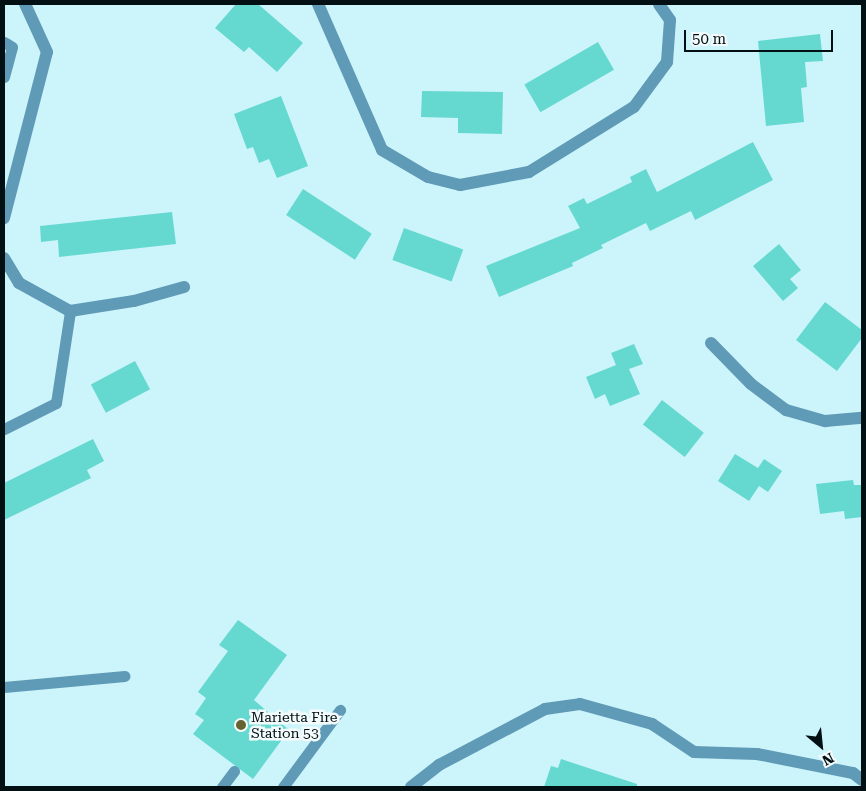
<!DOCTYPE html>
<html>
<head>
<meta charset="utf-8">
<style>
  body { margin:0 }
  #map { position:relative; width:866px; height:791px; overflow:hidden; background:#ccf4fb; font-family:"Roboto Serif",serif }
  div>[style] { position:absolute }
  [style*='--x'] { left:calc(var(--x)*1px); top:calc(var(--y)*1px); width:calc(var(--w)*1px); rotate:calc(var(--a)*1deg) }
  .building>* { inset:0; background:#65d9d0; transform-origin:0 0 }
  .service>* { height:11px; margin:-5.5px; padding:0 5.5px; transform-origin:5.5px; border-radius:5.5px; background:#5f9ab6 }
  .minor>* { height:12px; margin:-6px; padding:0 6px; transform-origin:6px; border-radius:6px; background:#5f9ab6 }
  .dots>* { width:14px; height:14px; translate:-50% -50%; box-sizing:border-box; border:2px solid #f3fbfc; border-radius:50% }
  span { translate:-50% -50%; white-space:nowrap; text-align:center; line-height:1.15; -webkit-text-stroke:5px #f3fbfc; paint-order:stroke }
  .poi-label { font-size:14px; color:#031013 }
  .left { translate:0 -50%; text-align:left }
  .frame { position:absolute; inset:0; border:5px solid #031013; pointer-events:none }
  .north { position:absolute; left:796px; top:721px; width:50px; height:50px; -webkit-text-stroke:4px #f3fbfc; paint-order:stroke; rotate:152deg; font-size:14px; font-weight:700; line-height:20px; text-align:center; color:#031013 }
  .north::after { content:''; display:block; margin:auto; width:18px; height:22px; background:#031013; clip-path:polygon(50% 0,100% 100%,50% 72%,0 100%) }
  .scale { position:absolute; left:684px; top:30px; width:149px; height:22px; box-sizing:border-box; border:2px solid #031013; border-top:0; padding-left:6px; font-size:15px; line-height:18px; white-space:nowrap; color:#031013; -webkit-text-stroke:4px #f3fbfc; paint-order:stroke }
</style>
</head>
<body>
<div id="map">
  <div class="building">
    <div style="clip-path:polygon(236px 4px,258px 4px,303px 43px,277px 72px,249px 47px,244px 52px,215px 28px)"></div>
    <div style="clip-path:polygon(820px 34px,823px 61px,805px 62px,807px 87px,801px 88px,804px 122px,766px 126px,758px 41px)"></div>
    <div style="left:598px;top:42px;width:32px;height:85px;rotate:60deg"></div>
    <div style="clip-path:polygon(422px 91px,503px 92px,502px 134px,458px 133px,458px 118px,421px 117px)"></div>
    <div style="clip-path:polygon(281px 96px,308px 166px,277px 178px,269px 159px,259px 163px,253px 147px,247px 149px,234px 114px)"></div>
    <div style="clip-path:polygon(753px 142px,773px 180px,695px 220px,691px 211px,650px 231px,646px 223px,601px 245px,603px 248px,572px 263px,573px 266px,499px 297px,486px 266px,580px 228px,568px 206px,584px 198px,587px 204px,632px 182px,630px 177px,646px 169px,657px 192px)"></div>
    <div style="left:303px;top:189px;width:82px;height:31px;rotate:33deg"></div>
    <div style="clip-path:polygon(172px 212px,176px 244px,59px 257px,58px 240px,41px 242px,40px 226px)"></div>
    <div style="left:404px;top:228px;width:63px;height:34px;rotate:20deg"></div>
    <div style="clip-path:polygon(779px 244px,801px 270px,790px 279px,798px 288px,783px 301px,753px 266px)"></div>
    <div style="clip-path:polygon(825px 302px,862px 330px,862px 338px,837px 371px,796px 340px)"></div>
    <div style="clip-path:polygon(634px 344px,643px 364px,629px 369px,640px 394px,610px 406px,605px 394px,595px 399px,586px 377px,616px 365px,611px 353px)"></div>
    <div style="left:135px;top:361px;width:32px;height:50px;rotate:62deg"></div>
    <div style="left:662px;top:400px;width:53px;height:31px;rotate:38deg"></div>
    <div style="clip-path:polygon(93px 439px,104px 461px,87px 470px,91px 478px,4px 520px,4px 483px)"></div>
    <div style="clip-path:polygon(735px 454px,758px 468px,764px 459px,782px 471px,768px 492px,759px 486px,749px 501px,718px 481px)"></div>
    <div style="clip-path:polygon(853px 480px,854px 485px,862px 485px,862px 517px,845px 519px,844px 511px,820px 514px,816px 484px)"></div>
    <div style="clip-path:polygon(238px 620px,287px 655px,254px 700px,289px 730px,253px 779px,193px 734px,204px 720px,195px 714px,206px 698px,198px 692px,228px 651px,219px 645px)"></div>
    <div style="clip-path:polygon(561px 759px,637px 784px,637px 787px,544px 787px,551px 766px,558px 768px)"></div>
  </div>
  <div class="service">
    <div style="--x:4;--y:42;--w:9;--a:32"></div>
    <div style="--x:12;--y:47;--w:31;--a:105"></div>
    <div style="--x:4;--y:429;--w:58;--a:-26.6"></div>
    <div style="--x:56;--y:403;--w:93;--a:-81.3"></div>
    <div style="--x:4;--y:687;--w:121;--a:-5.2"></div>
    <div style="--x:222;--y:787;--w:20;--a:-53"></div>
    <div style="--x:283;--y:787;--w:96;--a:-53.5"></div>
  </div>
  <div class="minor">
    <div style="--x:318;--y:4;--w:159;--a:66.3"></div>
    <div style="--x:382;--y:150;--w:53;--a:30.4"></div>
    <div style="--x:428;--y:177;--w:33;--a:14"></div>
    <div style="--x:460;--y:185;--w:70;--a:-10.7"></div>
    <div style="--x:529;--y:172;--w:123;--a:-31.8"></div>
    <div style="--x:634;--y:107;--w:56;--a:-53.7"></div>
    <div style="--x:667;--y:62;--w:42;--a:-85.9"></div>
    <div style="--x:670;--y:20;--w:19;--a:-125"></div>
    <div style="--x:4;--y:218;--w:171;--a:-75.5"></div>
    <div style="--x:47;--y:52;--w:53;--a:-114.6"></div>
    <div style="--x:4;--y:258;--w:29;--a:59"></div>
    <div style="--x:19;--y:283;--w:58;--a:28.8"></div>
    <div style="--x:70;--y:311;--w:65;--a:-8.9"></div>
    <div style="--x:134;--y:301;--w:52;--a:-15.6"></div>
    <div style="--x:711;--y:343;--w:57;--a:45.7"></div>
    <div style="--x:751;--y:384;--w:44;--a:36.6"></div>
    <div style="--x:786;--y:410;--w:41;--a:15.8"></div>
    <div style="--x:825;--y:421;--w:37;--a:-5"></div>
    <div style="--x:411;--y:787;--w:36;--a:-38"></div>
    <div style="--x:439;--y:765;--w:120;--a:-27.8"></div>
    <div style="--x:545;--y:709;--w:35;--a:-8"></div>
    <div style="--x:580;--y:704;--w:75;--a:15.5"></div>
    <div style="--x:652;--y:724;--w:50;--a:33.7"></div>
    <div style="--x:694;--y:752;--w:63;--a:1.8"></div>
    <div style="--x:757;--y:754;--w:98;--a:11.2"></div>
    <div style="--x:853;--y:773;--w:11;--a:38"></div>
  </div>
  <div class="dots">
    <div style="left:241px;top:725px;background:#65622f"></div>
  </div>
  <div class="poi-label">
    <span class="left" style="left:251px;top:725px">Marietta Fire<br>Station 53</span>
  </div>
  <div class="frame"></div>
  <div class="north">N</div>
  <div class="scale">50 m</div>
</div>
</body>
</html>
